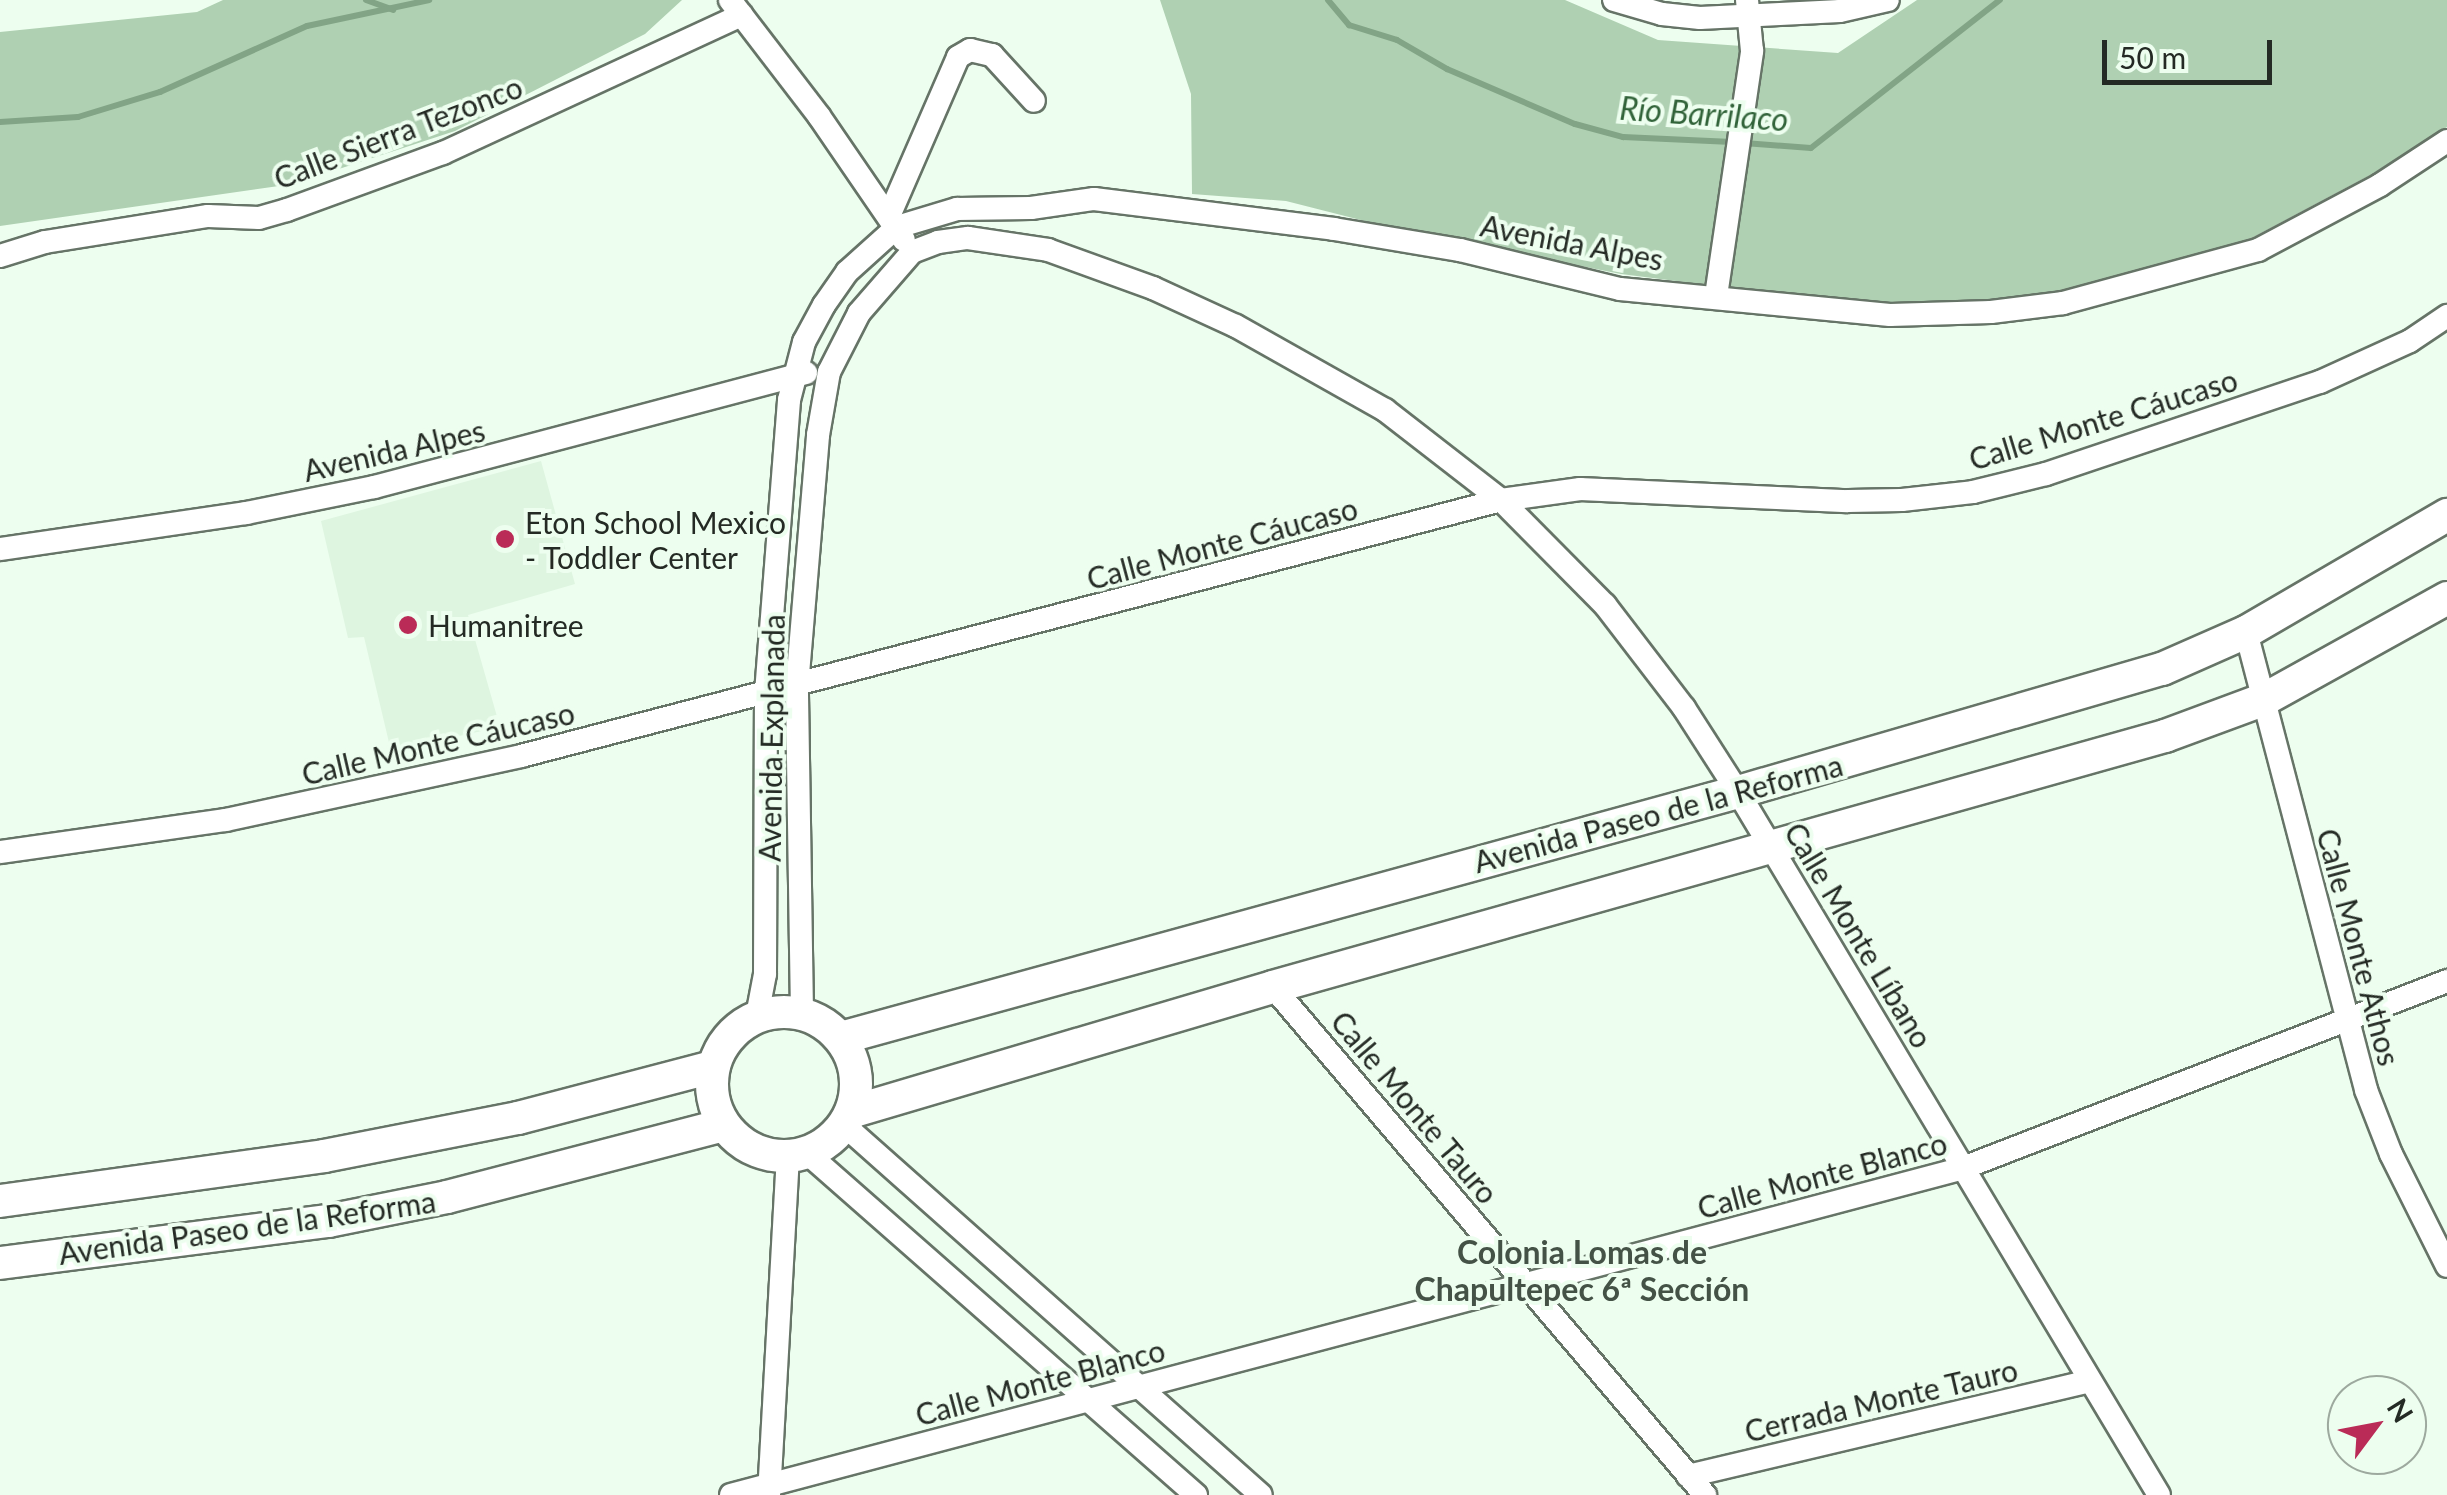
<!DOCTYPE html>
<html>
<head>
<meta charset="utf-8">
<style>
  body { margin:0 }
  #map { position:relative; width:2447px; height:1495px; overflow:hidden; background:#edfeef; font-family:Lato,sans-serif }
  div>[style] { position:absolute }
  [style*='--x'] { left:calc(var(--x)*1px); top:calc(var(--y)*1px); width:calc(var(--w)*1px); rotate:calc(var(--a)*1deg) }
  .built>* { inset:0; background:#def5e0 }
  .green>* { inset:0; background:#afd0b2 }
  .stream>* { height:6px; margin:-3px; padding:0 3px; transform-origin:3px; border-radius:3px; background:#82a486 }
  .roads { filter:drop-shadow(2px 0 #667467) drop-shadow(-2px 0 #667467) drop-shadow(0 2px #667467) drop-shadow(0 -2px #667467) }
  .minor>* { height:22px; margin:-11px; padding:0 11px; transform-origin:11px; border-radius:11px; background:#fff }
  .secondary>* { height:32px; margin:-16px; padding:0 16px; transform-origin:16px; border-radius:16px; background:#fff }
  .secondary>.ring { margin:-16px; padding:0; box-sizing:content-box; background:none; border:32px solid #fff; border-radius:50% }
  .dots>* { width:28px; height:28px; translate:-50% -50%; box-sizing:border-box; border:5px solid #edfeef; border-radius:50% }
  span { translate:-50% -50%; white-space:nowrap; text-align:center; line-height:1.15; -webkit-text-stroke:8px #edfeef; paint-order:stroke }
  .street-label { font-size:30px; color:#242a24 }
  .poi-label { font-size:30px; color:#242a24 }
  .left { translate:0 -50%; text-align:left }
  .water-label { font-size:32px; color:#316339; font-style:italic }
  .neighbourhood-label { font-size:32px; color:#445246; font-weight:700 }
  .north { position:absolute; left:2327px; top:1375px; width:100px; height:100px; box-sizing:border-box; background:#edfeef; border:2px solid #9da99e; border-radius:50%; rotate:58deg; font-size:28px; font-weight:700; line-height:40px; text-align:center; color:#242a24 }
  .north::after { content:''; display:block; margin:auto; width:35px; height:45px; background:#ba2b57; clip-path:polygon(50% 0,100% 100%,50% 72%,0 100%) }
  .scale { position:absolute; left:2102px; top:40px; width:170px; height:45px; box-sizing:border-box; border:5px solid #242a24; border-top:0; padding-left:12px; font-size:30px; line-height:35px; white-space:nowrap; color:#242a24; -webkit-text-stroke:8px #edfeef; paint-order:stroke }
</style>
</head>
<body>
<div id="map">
  <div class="built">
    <div style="clip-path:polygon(541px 461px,575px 584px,468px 615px,500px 727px,391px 751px,364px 637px,348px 638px,321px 521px)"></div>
  </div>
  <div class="green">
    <div style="clip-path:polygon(223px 0,682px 0,645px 34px,455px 131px,293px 184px,0 226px,0 32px,197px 12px)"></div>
    <div style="clip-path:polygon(1160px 0,1565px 0,1658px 40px,1838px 53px,1917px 0,2447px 0,2447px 127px,2372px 174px,2244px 242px,2062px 296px,1889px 308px,1621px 274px,1400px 230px,1286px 201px,1192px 194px,1191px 94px)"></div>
  </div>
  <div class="stream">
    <div style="--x:366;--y:0;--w:29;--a:20"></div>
    <div style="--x:1328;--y:0;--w:33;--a:50"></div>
    <div style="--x:1349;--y:25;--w:50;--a:17.4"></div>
    <div style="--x:1397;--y:40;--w:58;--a:30.1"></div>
    <div style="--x:1447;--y:69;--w:139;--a:23.3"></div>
    <div style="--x:1575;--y:124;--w:50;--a:15.2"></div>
    <div style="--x:1623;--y:137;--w:109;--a:2.6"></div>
    <div style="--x:0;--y:122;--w:78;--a:-3.7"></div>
    <div style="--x:78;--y:117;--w:86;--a:-17"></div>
    <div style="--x:160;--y:92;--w:161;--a:-24.2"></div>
    <div style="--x:307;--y:26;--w:125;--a:-12"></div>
    <div style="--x:1744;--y:143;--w:67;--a:4.3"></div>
    <div style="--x:1811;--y:148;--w:240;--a:-38.1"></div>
  </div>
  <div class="roads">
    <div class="minor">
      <div style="--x:730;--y:0;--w:146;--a:52.5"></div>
      <div style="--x:819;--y:116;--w:150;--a:55.6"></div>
      <div style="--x:1614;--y:0;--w:50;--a:16.3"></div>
      <div style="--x:1662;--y:14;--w:38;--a:6"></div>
      <div style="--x:1700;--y:18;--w:140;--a:-2.9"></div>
      <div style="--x:1840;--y:11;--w:49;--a:-12.9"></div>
      <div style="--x:889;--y:216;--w:173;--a:-66.5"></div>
      <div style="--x:958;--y:57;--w:14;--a:-30"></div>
      <div style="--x:970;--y:50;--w:23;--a:13"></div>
      <div style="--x:992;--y:55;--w:62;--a:47.6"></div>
      <div style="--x:0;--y:256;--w:47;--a:-17.3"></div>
      <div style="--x:45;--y:242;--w:165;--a:-9.1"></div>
      <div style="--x:208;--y:216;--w:51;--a:2.2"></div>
      <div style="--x:259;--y:218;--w:29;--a:-16"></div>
      <div style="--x:287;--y:210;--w:166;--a:-20.1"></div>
      <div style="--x:443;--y:153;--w:329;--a:-24.8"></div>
      <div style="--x:1716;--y:296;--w:248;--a:-81.6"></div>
      <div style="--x:1752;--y:51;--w:51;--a:-95.6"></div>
      <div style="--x:0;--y:549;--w:249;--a:-8.3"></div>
      <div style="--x:246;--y:513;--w:131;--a:-11.5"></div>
      <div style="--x:374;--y:487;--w:447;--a:-14.8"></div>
      <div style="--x:2246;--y:632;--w:473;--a:75.3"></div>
      <div style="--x:2366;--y:1090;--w:69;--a:68.7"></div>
      <div style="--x:2391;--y:1154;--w:125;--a:63.4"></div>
      <div style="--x:0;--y:852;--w:228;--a:-8.1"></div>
      <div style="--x:226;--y:820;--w:302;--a:-12.2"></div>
      <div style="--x:521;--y:756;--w:1013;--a:-14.64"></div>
      <div style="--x:1501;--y:500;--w:80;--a:-7.9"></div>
      <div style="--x:1580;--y:489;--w:268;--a:2.6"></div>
      <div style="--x:1848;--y:501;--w:54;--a:-1.1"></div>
      <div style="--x:1902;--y:500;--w:71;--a:-6.4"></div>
      <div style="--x:1973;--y:492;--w:75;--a:-13.9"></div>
      <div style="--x:2046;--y:474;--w:289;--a:-18.6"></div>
      <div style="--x:2320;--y:382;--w:99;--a:-24.5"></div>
      <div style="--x:2410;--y:341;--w:45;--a:-34"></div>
      <div style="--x:1273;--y:987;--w:667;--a:49.62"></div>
      <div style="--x:802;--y:1013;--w:327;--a:-90.9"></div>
      <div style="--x:797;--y:686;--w:252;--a:-85.2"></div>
      <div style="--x:818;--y:435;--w:64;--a:-80.1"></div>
      <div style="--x:829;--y:372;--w:66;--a:-63"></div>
      <div style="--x:859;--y:313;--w:81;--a:-49"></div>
      <div style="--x:912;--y:252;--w:28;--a:-21"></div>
      <div style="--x:938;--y:242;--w:30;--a:-8"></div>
      <div style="--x:968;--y:238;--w:81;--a:8.5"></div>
      <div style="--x:1048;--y:250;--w:112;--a:19.9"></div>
      <div style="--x:1153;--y:288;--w:91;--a:24.6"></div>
      <div style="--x:1236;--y:326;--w:171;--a:29.4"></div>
      <div style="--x:1385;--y:410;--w:147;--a:37.8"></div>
      <div style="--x:1501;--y:500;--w:148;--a:45.3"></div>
      <div style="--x:1605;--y:605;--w:130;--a:52.5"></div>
      <div style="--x:1684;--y:708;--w:100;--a:57.3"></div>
      <div style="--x:1738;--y:792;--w:819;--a:59.08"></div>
      <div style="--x:757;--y:1016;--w:43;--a:-79.2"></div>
      <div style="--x:765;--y:974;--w:281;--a:-89.8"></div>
      <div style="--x:766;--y:693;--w:294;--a:-85.5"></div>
      <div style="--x:789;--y:400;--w:60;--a:-75.5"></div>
      <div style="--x:804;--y:342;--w:42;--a:-61.6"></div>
      <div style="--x:824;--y:305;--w:40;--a:-55.1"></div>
      <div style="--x:847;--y:272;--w:67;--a:-42"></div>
      <div style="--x:897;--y:227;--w:63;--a:-16.7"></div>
      <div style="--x:957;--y:209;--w:74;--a:-0.8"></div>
      <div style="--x:1031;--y:208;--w:64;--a:-8.1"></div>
      <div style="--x:1094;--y:199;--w:242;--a:7.1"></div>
      <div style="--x:1334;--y:229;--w:128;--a:9.5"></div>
      <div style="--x:1460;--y:250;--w:165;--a:13.7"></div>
      <div style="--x:1620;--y:289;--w:271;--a:5.5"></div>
      <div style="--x:1890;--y:315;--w:101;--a:-1.7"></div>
      <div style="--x:1991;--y:312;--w:73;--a:-7.1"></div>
      <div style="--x:2063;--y:303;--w:202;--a:-15.2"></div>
      <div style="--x:2258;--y:250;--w:138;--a:-28"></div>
      <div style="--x:2380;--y:185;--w:80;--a:-33.3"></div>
      <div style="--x:844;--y:1125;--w:557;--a:41.58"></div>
      <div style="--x:807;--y:1153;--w:518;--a:41.32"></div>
      <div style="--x:1688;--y:1476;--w:410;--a:-13.3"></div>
      <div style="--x:731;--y:1495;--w:1275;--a:-14.86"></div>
      <div style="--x:1963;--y:1168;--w:519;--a:-21.12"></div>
      <div style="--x:769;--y:1495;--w:340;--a:-86.8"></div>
    </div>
    <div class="secondary">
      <div class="ring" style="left:712px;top:1012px;width:112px;height:112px"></div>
      <div style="--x:841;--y:1038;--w:930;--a:-15.34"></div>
      <div style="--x:1738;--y:792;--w:441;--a:-16.2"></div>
      <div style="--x:2162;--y:669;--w:92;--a:-23.8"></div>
      <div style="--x:2246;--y:632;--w:233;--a:-30.2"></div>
      <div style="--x:851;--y:1112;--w:440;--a:-16.5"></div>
      <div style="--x:1273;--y:987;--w:927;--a:-15.72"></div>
      <div style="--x:2165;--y:736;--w:107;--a:-20.3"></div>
      <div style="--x:2265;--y:699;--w:208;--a:-29"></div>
      <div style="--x:0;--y:1201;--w:327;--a:-7.9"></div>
      <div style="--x:324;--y:1156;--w:198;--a:-11.1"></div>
      <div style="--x:518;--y:1118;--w:202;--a:-14.7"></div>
      <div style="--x:0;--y:1263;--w:331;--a:-7.3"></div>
      <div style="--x:328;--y:1221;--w:121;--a:-11.4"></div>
      <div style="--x:447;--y:1197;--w:286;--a:-14.6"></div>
    </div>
  </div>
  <div class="dots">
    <div style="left:505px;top:539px;background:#ba2b57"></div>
    <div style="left:408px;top:625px;background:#ba2b57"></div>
  </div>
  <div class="street-label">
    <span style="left:398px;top:132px;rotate:-21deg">Calle Sierra Tezonco</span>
    <span style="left:1572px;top:242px;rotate:11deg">Avenida Alpes</span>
    <span style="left:2103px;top:419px;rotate:-17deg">Calle Monte Cáucaso</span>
    <span style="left:394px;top:450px;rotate:-13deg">Avenida Alpes</span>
    <span style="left:1222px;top:543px;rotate:-15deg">Calle Monte Cáucaso</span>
    <span style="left:771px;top:738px;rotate:-89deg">Avenida Explanada</span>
    <span style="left:438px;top:743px;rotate:-13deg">Calle Monte Cáucaso</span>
    <span style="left:1658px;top:813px;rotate:-15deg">Avenida Paseo de la Reforma</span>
    <span style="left:1859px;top:935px;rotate:59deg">Calle Monte Líbano</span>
    <span style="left:2359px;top:947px;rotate:75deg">Calle Monte Athos</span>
    <span style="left:1415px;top:1107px;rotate:50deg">Calle Monte Tauro</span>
    <span style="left:1822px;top:1175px;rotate:-15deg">Calle Monte Blanco</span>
    <span style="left:247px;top:1227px;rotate:-8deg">Avenida Paseo de la Reforma</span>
    <span style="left:1040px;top:1382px;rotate:-15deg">Calle Monte Blanco</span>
    <span style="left:1881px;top:1400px;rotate:-13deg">Cerrada Monte Tauro</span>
  </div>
  <div class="poi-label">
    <span class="left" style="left:525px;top:539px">Eton School Mexico<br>- Toddler Center</span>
    <span class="left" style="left:428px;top:625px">Humanitree</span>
  </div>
  <div class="water-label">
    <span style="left:1704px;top:114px;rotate:4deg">Río Barrilaco</span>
  </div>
  <div class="neighbourhood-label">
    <span style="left:1582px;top:1271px">Colonia Lomas de<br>Chapultepec 6ª Sección</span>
  </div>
  <div class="north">N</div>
  <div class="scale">50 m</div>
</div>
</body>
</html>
